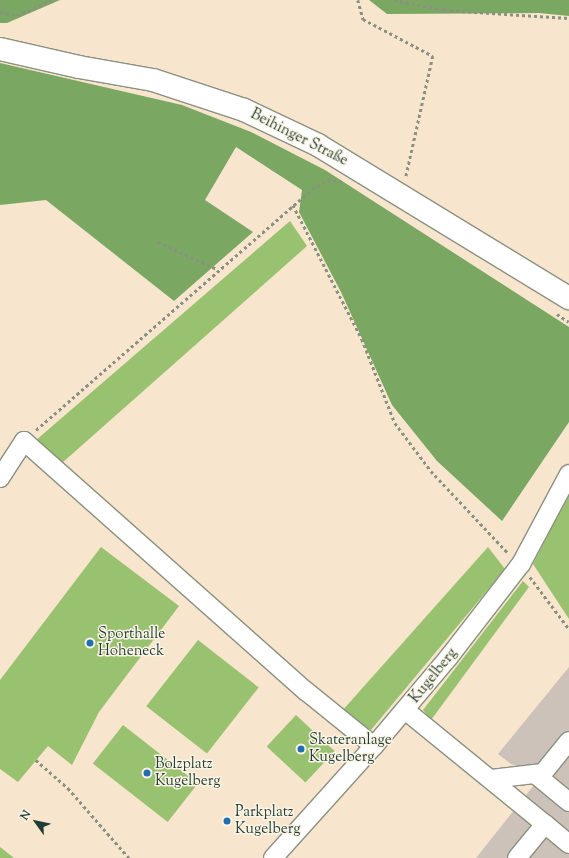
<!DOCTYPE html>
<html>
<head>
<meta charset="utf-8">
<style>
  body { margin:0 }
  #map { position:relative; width:569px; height:858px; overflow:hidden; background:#f7e5cd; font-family:"Sorts Mill Goudy",serif }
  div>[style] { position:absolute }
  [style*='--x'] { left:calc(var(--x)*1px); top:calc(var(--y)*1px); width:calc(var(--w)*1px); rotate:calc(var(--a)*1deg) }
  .industrial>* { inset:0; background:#ccc2b9 }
  .green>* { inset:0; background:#98c26f; transform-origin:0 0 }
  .forest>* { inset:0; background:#7aa862 }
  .path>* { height:2.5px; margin-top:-1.25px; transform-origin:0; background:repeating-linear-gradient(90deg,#8b9180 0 3px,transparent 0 6px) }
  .roads { filter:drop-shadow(1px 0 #8b9180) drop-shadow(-1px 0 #8b9180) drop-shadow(0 1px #8b9180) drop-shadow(0 -1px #8b9180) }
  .minor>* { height:18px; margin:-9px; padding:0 9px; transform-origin:9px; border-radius:9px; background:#fff }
  .major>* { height:22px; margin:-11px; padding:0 11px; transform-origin:11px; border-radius:11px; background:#fff }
  .dots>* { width:11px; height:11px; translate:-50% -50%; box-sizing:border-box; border:2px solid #fcf5e5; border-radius:50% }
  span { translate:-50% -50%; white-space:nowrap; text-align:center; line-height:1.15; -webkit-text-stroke:3px #fcf5e5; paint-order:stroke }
  .street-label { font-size:15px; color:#1f3d34 }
  .poi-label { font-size:15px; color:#1f3d34 }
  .left { translate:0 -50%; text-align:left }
  .north { position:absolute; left:16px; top:802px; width:40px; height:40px; -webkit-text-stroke:3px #fcf5e5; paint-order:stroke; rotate:303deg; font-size:11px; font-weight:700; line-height:16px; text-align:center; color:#1f3d34 }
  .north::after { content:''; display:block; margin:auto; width:14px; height:18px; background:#1f3d34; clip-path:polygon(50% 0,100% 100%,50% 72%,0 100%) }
</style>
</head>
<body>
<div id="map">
  <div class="industrial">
    <div style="clip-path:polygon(569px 667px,569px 858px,476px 858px,534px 785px,529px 781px,527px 770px,511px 764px,498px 754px)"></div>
  </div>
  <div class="green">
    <div style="clip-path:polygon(290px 221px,307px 246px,62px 463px,35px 441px)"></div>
    <div style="clip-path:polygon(569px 494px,569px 619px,533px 564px)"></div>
    <div style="clip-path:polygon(101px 547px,179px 606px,99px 712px,72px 765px,48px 746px,18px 782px,0 769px,0 680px)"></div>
    <div style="clip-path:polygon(488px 547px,505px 569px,371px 730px,342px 711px)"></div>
    <div style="clip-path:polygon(523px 581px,529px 587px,431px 720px,423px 710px)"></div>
    <div style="left:198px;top:640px;width:77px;height:84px;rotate:38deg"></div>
    <div style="left:296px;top:715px;width:53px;height:43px;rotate:43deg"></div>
    <div style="left:123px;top:725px;width:95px;height:49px;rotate:38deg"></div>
    <div style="clip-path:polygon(0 847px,14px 858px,0 858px)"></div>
  </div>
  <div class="forest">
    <div style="clip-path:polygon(0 0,60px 0,7px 23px,0 23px)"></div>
    <div style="clip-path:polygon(369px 0,569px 0,569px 16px,539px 13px,387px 14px)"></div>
    <div style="clip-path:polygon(0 63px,182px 105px,251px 132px,325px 170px,569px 327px,569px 422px,502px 521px,437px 461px,392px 405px,341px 292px,299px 212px,302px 190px,236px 147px,205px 200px,253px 232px,174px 301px,46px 200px,0 205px)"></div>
  </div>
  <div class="path">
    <div style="--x:358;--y:0;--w:20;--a:75"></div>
    <div style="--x:363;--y:19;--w:79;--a:27.9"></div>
    <div style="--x:433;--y:56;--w:124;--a:102.6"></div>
    <div style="--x:394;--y:0;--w:51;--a:11.3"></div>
    <div style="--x:444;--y:10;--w:125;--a:3.7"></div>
    <div style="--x:0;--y:12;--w:17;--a:13"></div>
    <div style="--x:17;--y:16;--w:38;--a:-25"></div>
    <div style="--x:293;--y:205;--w:151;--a:62.8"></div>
    <div style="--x:362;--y:339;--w:90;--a:68.6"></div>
    <div style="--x:395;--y:423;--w:60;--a:53.1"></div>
    <div style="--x:431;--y:471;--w:114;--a:46.8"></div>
    <div style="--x:158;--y:242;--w:65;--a:24.6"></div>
    <div style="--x:557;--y:314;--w:14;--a:34"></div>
    <div style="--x:36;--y:430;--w:366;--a:-41.1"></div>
    <div style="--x:312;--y:189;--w:17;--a:-31"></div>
    <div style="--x:327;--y:180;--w:15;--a:8"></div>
    <div style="--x:530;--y:577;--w:65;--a:53.1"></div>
    <div style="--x:36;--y:760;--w:43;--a:41.2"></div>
    <div style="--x:68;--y:788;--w:93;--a:48.9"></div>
  </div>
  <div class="roads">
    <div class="minor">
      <div style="--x:0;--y:478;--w:44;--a:-57"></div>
      <div style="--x:24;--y:441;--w:378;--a:41.6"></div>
      <div style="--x:307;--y:692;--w:86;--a:38.9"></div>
      <div style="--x:405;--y:710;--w:181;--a:39.2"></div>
      <div style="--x:545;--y:824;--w:44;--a:129.5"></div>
      <div style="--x:535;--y:774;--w:44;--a:39.5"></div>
      <div style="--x:491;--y:779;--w:52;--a:-6.6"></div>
      <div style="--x:543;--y:773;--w:41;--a:-50.9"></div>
      <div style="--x:545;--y:824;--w:31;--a:40"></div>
      <div style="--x:273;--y:858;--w:151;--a:-48"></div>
      <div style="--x:374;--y:746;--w:116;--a:-49.9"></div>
      <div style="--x:449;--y:657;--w:118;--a:-52.3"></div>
      <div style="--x:521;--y:564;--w:102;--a:-61.9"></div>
    </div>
    <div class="major">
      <div style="--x:0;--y:49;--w:81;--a:12.8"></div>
      <div style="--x:79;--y:67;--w:75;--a:10"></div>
      <div style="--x:153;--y:80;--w:96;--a:18.2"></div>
      <div style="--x:244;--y:110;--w:82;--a:25.3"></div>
      <div style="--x:318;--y:145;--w:294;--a:31.4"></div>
    </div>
  </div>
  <div class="dots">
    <div style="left:90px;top:643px;background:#1f6fb2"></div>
    <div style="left:301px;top:749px;background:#1f6fb2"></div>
    <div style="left:147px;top:773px;background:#1f6fb2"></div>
    <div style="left:227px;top:821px;background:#1f6fb2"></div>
  </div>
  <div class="street-label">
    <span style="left:299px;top:138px;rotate:27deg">Beihinger Straße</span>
    <span style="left:434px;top:676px;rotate:-51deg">Kugelberg</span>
  </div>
  <div class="poi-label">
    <span class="left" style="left:98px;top:643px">Sporthalle<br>Hoheneck</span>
    <span class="left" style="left:309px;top:749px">Skateranlage<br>Kugelberg</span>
    <span class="left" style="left:155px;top:773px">Bolzplatz<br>Kugelberg</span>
    <span class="left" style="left:235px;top:821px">Parkplatz<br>Kugelberg</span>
  </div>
  <div class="north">N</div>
</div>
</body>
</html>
